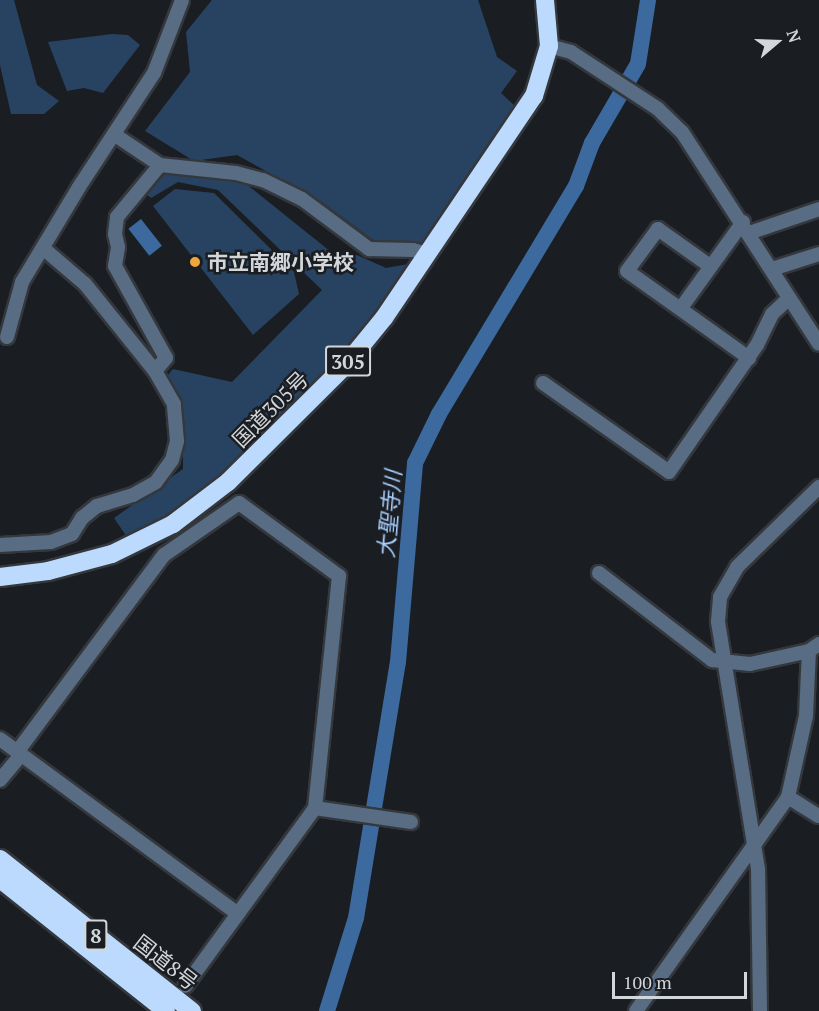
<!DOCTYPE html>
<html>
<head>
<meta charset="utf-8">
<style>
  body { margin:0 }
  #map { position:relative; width:819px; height:1011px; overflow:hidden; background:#1a1e23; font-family:"PT Serif","Noto Sans JP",serif }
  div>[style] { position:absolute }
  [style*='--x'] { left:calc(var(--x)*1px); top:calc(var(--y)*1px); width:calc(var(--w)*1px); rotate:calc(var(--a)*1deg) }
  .green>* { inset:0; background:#284362 }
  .water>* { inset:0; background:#3c6a9e; transform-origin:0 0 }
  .river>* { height:16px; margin:-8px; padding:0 8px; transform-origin:8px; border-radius:8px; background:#3c6a9e }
  .roads { filter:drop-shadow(2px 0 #34383d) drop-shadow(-2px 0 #34383d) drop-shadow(0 2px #34383d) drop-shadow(0 -2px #34383d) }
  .minor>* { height:14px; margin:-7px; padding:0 7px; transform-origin:7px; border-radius:7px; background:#586c83 }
  .highway>* { height:18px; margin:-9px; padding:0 9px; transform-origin:9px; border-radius:9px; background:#bcdafd }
  .dots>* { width:16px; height:16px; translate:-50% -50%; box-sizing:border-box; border:3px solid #1a1e23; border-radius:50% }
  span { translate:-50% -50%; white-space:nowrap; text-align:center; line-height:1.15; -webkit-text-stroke:5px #1a1e23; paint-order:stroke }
  .shield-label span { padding:2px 4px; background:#1a1e23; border:2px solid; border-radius:4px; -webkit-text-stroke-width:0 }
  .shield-label { font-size:20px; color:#d4d7da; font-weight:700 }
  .poi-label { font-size:21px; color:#d4d7da; font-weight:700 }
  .left { translate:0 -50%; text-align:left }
  .street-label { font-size:21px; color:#d4d7da }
  .water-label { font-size:22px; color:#a8cefc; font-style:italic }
  .north { position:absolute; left:747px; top:12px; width:60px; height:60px; -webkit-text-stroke:4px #1a1e23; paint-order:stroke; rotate:71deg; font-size:16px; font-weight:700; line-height:24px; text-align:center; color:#d4d7da }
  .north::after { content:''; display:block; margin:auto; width:21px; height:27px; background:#d4d7da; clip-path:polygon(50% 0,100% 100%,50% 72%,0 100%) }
  .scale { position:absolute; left:612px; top:972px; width:135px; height:27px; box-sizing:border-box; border:3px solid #d4d7da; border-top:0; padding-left:8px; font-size:18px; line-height:21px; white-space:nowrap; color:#d4d7da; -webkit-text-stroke:4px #1a1e23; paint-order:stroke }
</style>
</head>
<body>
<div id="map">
  <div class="green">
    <div style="clip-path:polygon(0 0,14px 0,37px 85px,59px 101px,44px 114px,11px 114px,0 65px)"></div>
    <div style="clip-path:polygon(212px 0,478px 0,497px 57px,517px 71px,501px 93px,519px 110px,426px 246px,376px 242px,322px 202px,237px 155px,194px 161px,145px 131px,190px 72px,186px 32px)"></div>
    <div style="clip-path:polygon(112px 34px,128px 35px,140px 45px,103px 93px,84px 88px,67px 91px,48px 42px)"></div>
    <div style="clip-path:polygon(163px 172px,240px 179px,336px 256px,357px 255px,386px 268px,414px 263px,348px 359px,228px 478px,129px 540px,114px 518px,183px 469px,183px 406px,167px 376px,173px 369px,232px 382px,322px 290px,218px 190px,178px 182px,151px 198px,145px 193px)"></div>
    <div style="clip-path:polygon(175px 189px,214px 193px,294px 272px,299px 294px,253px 335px,153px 206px)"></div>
  </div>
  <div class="water">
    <div style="left:141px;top:219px;width:34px;height:16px;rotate:52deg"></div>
  </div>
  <div class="river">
    <div style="--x:327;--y:1011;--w:97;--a:-72.7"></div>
    <div style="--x:356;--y:918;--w:259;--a:-80.7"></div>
    <div style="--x:398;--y:662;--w:200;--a:-85.1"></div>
    <div style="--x:415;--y:463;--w:55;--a:-63.9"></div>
    <div style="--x:439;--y:414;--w:266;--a:-59"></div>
    <div style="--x:576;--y:186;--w:46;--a:-69.6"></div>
    <div style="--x:592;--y:143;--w:91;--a:-59.8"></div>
    <div style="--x:638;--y:64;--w:65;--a:-81.1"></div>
  </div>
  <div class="roads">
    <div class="minor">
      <div style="--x:549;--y:46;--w:23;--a:15"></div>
      <div style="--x:571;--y:52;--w:104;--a:33.2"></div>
      <div style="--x:658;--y:109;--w:33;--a:44"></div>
      <div style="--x:682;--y:132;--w:252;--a:57.1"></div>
      <div style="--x:115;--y:135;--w:54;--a:33.7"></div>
      <div style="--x:160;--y:165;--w:76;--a:6"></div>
      <div style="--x:236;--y:173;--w:28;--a:15"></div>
      <div style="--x:263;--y:180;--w:43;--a:26"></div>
      <div style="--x:302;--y:199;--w:84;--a:36.7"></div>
      <div style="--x:369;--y:249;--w:44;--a:1.3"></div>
      <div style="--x:413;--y:250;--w:8;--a:14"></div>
      <div style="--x:421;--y:252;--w:7;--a:56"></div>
      <div style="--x:749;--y:233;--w:74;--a:-18.9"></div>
      <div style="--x:710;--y:266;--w:64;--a:-144.6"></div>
      <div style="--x:658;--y:229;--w:52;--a:126.4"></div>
      <div style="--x:627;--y:271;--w:150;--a:35.5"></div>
      <div style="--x:772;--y:269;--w:49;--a:-17.7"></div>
      <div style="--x:681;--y:308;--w:106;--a:-54.2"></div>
      <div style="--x:7;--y:337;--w:57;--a:-74.7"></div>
      <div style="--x:22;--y:282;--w:111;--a:-59"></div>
      <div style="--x:79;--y:187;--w:136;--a:-56.7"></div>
      <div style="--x:154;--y:73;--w:78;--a:-69"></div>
      <div style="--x:155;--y:371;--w:17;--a:-50"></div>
      <div style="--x:166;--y:358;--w:105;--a:-119"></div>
      <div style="--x:115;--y:266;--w:19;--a:-81"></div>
      <div style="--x:118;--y:247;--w:13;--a:-103"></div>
      <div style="--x:115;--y:234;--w:17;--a:-83"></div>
      <div style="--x:117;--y:217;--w:67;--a:-50.4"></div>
      <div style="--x:543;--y:383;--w:154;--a:35.2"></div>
      <div style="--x:669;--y:472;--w:155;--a:-55.3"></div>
      <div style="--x:757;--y:345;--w:34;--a:-64"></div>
      <div style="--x:772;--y:314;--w:23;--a:-43"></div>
      <div style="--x:0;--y:545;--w:51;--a:-3.4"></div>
      <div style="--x:51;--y:542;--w:22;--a:-21"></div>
      <div style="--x:72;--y:534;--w:19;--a:-58"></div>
      <div style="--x:82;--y:518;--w:19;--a:-39"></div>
      <div style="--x:97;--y:506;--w:38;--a:-17"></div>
      <div style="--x:133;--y:495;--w:26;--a:-29"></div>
      <div style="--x:156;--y:482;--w:27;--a:-54"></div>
      <div style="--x:172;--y:460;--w:20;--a:-75"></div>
      <div style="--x:177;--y:441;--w:37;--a:-95"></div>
      <div style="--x:174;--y:404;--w:38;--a:-120"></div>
      <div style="--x:155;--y:371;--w:112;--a:-128.8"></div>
      <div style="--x:85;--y:284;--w:54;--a:-139.5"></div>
      <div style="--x:599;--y:573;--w:143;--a:37.6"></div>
      <div style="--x:712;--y:660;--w:38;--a:6"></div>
      <div style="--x:750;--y:664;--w:60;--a:-12.4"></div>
      <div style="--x:0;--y:739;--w:295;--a:36.3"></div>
      <div style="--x:17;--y:752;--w:246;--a:-53.3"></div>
      <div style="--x:164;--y:555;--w:91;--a:-34.7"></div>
      <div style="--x:239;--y:503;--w:124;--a:36.1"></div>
      <div style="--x:339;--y:576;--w:233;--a:95.9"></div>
      <div style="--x:315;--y:808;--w:220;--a:126.1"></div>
      <div style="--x:0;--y:780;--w:33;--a:-50"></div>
      <div style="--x:788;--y:797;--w:36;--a:32"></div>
      <div style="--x:315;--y:808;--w:97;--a:8.3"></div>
      <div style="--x:636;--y:1011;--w:262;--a:-54.6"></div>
      <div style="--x:788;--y:797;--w:83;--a:-77.5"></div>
      <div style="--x:806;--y:716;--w:65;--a:-87.4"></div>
      <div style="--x:809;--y:651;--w:12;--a:-35"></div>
      <div style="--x:760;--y:1011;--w:142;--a:-90.8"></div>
      <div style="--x:758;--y:869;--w:251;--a:-99.2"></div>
      <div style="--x:718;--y:621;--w:24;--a:-85"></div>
      <div style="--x:720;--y:597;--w:34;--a:-60"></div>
      <div style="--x:737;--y:567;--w:115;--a:-44.3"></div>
    </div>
    <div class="highway">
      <div style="--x:0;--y:577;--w:48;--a:-7.1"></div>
      <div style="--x:48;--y:571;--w:66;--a:-14.9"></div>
      <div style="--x:112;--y:554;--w:68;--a:-26.2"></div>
      <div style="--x:173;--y:524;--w:69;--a:-37.4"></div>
      <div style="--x:228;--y:482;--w:163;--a:-44.8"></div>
      <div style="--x:344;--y:367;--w:63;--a:-50.8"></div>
      <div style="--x:384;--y:318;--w:268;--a:-56"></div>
      <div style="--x:534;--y:96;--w:52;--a:-73.3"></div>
      <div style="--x:549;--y:46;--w:46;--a:-95"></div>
      <div style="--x:0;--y:859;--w:245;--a:38.4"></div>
      <div style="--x:0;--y:879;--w:212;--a:38.5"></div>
    </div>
  </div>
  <div class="dots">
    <div style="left:195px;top:262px;background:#eea73d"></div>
  </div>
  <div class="shield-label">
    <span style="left:348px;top:361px">305</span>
    <span style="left:96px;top:935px">8</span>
  </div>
  <div class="poi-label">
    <span class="left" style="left:207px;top:262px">市立南郷小学校</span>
  </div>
  <div class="street-label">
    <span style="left:270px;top:409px;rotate:-45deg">国道305号</span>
    <span style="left:166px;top:962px;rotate:38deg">国道8号</span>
  </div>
  <div class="water-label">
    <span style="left:389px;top:514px;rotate:-85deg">大聖寺川</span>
  </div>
  <div class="north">N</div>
  <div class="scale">100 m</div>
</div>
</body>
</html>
